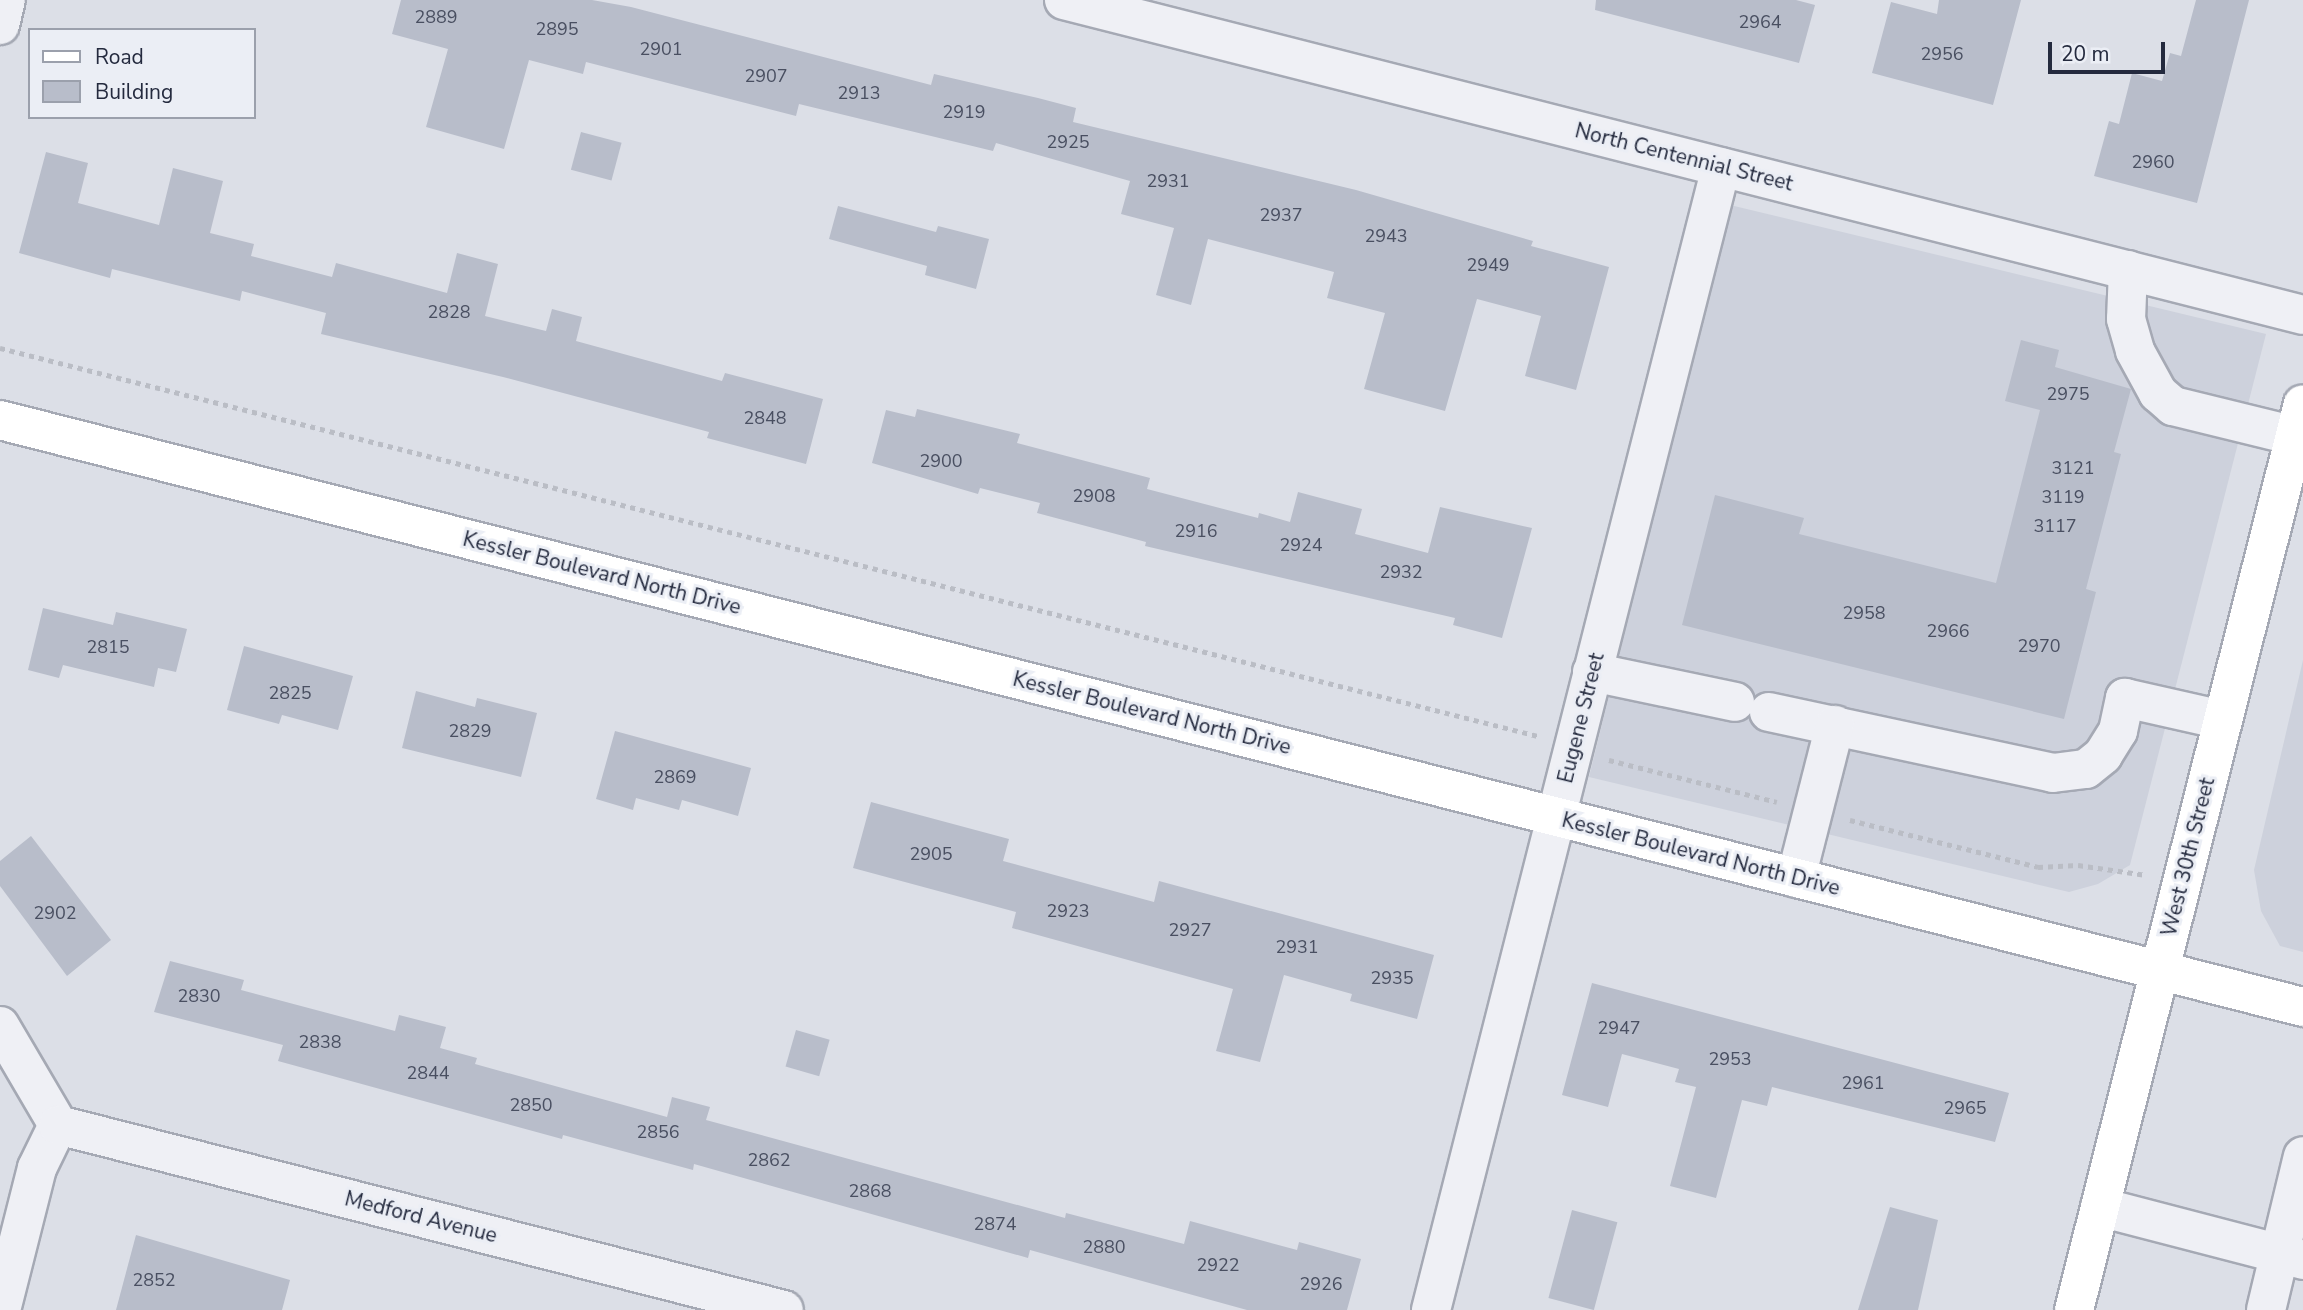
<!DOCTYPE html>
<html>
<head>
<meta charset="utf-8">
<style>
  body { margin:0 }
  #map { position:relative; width:2303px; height:1310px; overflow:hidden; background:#dcdfe7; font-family:"Nunito Sans",sans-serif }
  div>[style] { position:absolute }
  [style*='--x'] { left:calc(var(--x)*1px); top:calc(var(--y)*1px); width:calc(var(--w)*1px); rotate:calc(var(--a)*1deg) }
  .built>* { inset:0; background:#cdd1dc }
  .building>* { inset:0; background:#b8bdca; transform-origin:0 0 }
  .path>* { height:4.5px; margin-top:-2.25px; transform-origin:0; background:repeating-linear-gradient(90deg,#babdc5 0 5px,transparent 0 10px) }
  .roads { filter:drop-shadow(2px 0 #a5a9b4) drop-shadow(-2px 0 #a5a9b4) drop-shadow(0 2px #a5a9b4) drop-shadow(0 -2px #a5a9b4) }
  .minor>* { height:38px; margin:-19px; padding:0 19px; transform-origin:19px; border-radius:19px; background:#eff0f5 }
  .major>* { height:38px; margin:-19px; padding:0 19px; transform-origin:19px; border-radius:19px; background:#fff }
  span { translate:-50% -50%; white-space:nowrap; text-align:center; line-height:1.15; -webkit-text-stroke:6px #ebeef5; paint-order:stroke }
  .number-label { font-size:18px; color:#494f61 }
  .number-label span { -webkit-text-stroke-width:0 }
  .street-label { font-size:21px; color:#242a3e }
  .legend { position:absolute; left:28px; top:28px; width:228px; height:91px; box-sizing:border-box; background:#ebeef5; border:2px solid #9ba0ac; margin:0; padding:9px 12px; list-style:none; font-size:21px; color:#242a3e }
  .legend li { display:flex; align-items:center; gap:14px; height:35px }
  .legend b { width:35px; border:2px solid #9ba0ac }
  .scale { position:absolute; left:2048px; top:42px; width:117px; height:32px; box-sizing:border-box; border:4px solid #242a3e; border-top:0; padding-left:9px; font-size:21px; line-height:24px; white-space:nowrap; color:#242a3e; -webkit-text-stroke:5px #ebeef5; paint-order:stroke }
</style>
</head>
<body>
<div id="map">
  <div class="built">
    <div style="clip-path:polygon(1730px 205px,2266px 334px,2130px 865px,2098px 884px,2069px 892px,1589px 777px)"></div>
    <div style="clip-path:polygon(2303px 660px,2303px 952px,2280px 946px,2261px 911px,2254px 870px)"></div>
  </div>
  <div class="building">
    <div style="clip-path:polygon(401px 0,592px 0,631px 7px,931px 85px,934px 74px,1038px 98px,1076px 108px,1073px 122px,1356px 190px,1533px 241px,1531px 246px,1609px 267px,1576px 390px,1525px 376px,1541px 316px,1477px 299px,1445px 411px,1364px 389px,1385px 313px,1327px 298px,1334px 272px,1208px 239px,1191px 305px,1156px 295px,1174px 228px,1121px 214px,1130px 181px,996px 143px,993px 151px,799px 104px,796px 116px,586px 62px,583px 74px,529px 60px,504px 149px,426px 127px,448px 49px,392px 34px)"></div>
    <div style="clip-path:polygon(1596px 0,1796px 0,1815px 5px,1799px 63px,1595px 10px)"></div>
    <div style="clip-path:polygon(1939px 0,2021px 0,1993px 105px,1872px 73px,1891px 2px,1937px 14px)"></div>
    <div style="clip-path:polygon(2196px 0,2249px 0,2197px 203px,2094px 176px,2109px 121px,2119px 124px,2132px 73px,2162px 81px,2170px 53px,2181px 56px)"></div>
    <div style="left:581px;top:132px;width:42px;height:39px;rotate:15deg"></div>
    <div style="clip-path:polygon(46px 152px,88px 163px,78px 203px,159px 225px,173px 168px,223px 181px,210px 233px,254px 244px,251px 256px,332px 277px,336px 263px,447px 293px,457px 253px,498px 264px,485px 316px,546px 331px,552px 309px,582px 317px,576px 341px,722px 381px,725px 373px,823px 399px,806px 464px,707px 438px,709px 432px,503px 377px,321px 334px,326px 313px,242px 291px,240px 301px,112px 269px,110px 278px,19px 253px)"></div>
    <div style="clip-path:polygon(838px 206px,936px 232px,938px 226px,989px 239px,976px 289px,925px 275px,927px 266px,829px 239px)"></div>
    <div style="clip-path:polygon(2021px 340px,2059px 350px,2055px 367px,2131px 389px,2114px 452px,2121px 454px,2086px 589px,2096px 592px,2064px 719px,1682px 625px,1715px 495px,1804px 518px,1799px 534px,1996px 583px,2040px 410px,2005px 401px)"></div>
    <div style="clip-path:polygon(917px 409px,1020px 434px,1017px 443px,1150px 478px,1147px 489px,1258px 518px,1259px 513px,1290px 522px,1298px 492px,1362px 509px,1355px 534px,1428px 553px,1440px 507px,1532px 528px,1502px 638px,1453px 625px,1455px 618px,1145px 546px,1146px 542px,1037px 513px,1040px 503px,980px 488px,978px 494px,872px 463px,886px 410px,915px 417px)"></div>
    <div style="clip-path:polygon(43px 608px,113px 625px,116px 612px,187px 629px,176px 672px,158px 668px,154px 687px,63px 665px,59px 678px,28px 670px)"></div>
    <div style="clip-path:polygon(244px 646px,353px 676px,338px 730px,282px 715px,279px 724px,227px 710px)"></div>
    <div style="clip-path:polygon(416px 691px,475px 707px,477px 698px,537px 713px,521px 777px,402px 748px)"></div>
    <div style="clip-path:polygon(615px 731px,751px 768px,738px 816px,682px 800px,679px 810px,636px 798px,633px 810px,596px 799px)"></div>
    <div style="clip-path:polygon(871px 802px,1009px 839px,1003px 861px,1154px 902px,1159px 881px,1434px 955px,1417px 1019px,1350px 1001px,1352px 994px,1284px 975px,1260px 1062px,1216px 1051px,1233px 989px,1012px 928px,1016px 912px,853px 868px)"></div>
    <div style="clip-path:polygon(31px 836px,111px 940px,67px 976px,0 886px,0 861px)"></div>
    <div style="clip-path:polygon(170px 961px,244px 980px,241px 990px,395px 1031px,399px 1015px,446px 1027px,440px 1048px,477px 1058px,475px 1064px,667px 1117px,672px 1097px,710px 1107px,706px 1120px,1065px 1218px,1066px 1213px,1184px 1244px,1190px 1221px,1297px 1250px,1299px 1242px,1361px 1259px,1347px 1310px,1247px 1310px,1030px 1250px,1028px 1258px,694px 1164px,693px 1170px,563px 1135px,562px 1139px,278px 1061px,283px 1045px,154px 1012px)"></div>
    <div style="clip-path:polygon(1592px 983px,2009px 1093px,1995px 1142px,1772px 1087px,1767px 1106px,1742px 1100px,1716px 1198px,1670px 1186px,1696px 1087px,1675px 1082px,1679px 1069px,1622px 1054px,1608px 1107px,1562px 1095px)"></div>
    <div style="left:796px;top:1030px;width:35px;height:38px;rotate:16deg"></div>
    <div style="clip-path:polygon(1890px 1207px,1938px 1220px,1918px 1310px,1858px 1310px)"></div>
    <div style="left:1572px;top:1210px;width:47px;height:91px;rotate:15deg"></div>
    <div style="clip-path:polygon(136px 1235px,290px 1280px,282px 1310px,116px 1310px)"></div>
  </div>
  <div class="path">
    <div style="--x:0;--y:348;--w:1586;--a:14.16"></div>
    <div style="--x:1609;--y:760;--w:173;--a:14"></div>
    <div style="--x:1850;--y:820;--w:194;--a:14"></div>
    <div style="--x:2038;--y:867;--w:40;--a:-2.9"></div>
    <div style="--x:2078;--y:865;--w:69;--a:8.4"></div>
  </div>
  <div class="roads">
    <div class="minor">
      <div style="--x:1064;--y:0;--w:1278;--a:14.26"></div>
      <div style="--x:0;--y:25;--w:26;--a:-77"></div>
      <div style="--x:2128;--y:270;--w:49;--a:92.3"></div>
      <div style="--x:2126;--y:319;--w:33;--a:74"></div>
      <div style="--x:2135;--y:351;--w:48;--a:61.3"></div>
      <div style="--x:2158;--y:393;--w:20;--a:41"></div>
      <div style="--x:2173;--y:406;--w:126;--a:13.8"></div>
      <div style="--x:1592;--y:672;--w:146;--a:11.8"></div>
      <div style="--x:1769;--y:712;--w:290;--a:12.1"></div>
      <div style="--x:2053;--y:773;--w:33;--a:-7"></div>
      <div style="--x:2086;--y:769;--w:22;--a:-39"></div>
      <div style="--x:2103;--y:755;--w:28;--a:-58"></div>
      <div style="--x:2118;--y:731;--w:34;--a:-78"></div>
      <div style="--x:2125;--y:698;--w:100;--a:12.7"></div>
      <div style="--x:1796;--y:878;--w:158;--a:-75.7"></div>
      <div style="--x:0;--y:1026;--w:115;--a:59.6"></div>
      <div style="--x:58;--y:1125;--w:48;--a:116"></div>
      <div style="--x:37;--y:1168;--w:146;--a:104.2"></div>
      <div style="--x:58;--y:1125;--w:749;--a:14.3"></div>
      <div style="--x:2100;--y:1207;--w:210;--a:14.6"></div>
      <div style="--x:1431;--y:1310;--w:1179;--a:-75.76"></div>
      <div style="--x:2266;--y:1310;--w:158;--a:-76.5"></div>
    </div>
    <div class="major">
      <div style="--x:0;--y:420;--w:2377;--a:14.3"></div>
      <div style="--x:2074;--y:1310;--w:934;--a:-75.82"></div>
    </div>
  </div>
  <div class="number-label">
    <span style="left:436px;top:17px">2889</span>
    <span style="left:1760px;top:22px">2964</span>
    <span style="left:557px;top:29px">2895</span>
    <span style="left:661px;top:49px">2901</span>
    <span style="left:1942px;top:54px">2956</span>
    <span style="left:766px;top:76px">2907</span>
    <span style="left:859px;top:93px">2913</span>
    <span style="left:964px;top:112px">2919</span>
    <span style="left:1068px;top:142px">2925</span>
    <span style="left:2153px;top:162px">2960</span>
    <span style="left:1168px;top:181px">2931</span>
    <span style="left:1281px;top:215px">2937</span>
    <span style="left:1386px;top:236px">2943</span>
    <span style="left:1488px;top:265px">2949</span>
    <span style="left:449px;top:312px">2828</span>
    <span style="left:2068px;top:394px">2975</span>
    <span style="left:765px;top:418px">2848</span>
    <span style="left:941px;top:461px">2900</span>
    <span style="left:2073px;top:468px">3121</span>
    <span style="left:1094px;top:496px">2908</span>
    <span style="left:2063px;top:497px">3119</span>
    <span style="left:2055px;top:526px">3117</span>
    <span style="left:1196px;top:531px">2916</span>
    <span style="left:1301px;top:545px">2924</span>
    <span style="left:1401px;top:572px">2932</span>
    <span style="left:1864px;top:613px">2958</span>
    <span style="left:1948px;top:631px">2966</span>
    <span style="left:2039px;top:646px">2970</span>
    <span style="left:108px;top:647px">2815</span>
    <span style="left:290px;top:693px">2825</span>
    <span style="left:470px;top:731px">2829</span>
    <span style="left:675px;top:777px">2869</span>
    <span style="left:931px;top:854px">2905</span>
    <span style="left:1068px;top:911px">2923</span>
    <span style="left:55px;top:913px">2902</span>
    <span style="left:1190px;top:930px">2927</span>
    <span style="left:1297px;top:947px">2931</span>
    <span style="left:1392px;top:978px">2935</span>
    <span style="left:199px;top:996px">2830</span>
    <span style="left:1619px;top:1028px">2947</span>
    <span style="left:320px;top:1042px">2838</span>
    <span style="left:1730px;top:1059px">2953</span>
    <span style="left:428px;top:1073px">2844</span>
    <span style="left:1863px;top:1083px">2961</span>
    <span style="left:531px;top:1105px">2850</span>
    <span style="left:1965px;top:1108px">2965</span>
    <span style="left:658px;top:1132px">2856</span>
    <span style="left:769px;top:1160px">2862</span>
    <span style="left:870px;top:1191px">2868</span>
    <span style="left:995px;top:1224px">2874</span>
    <span style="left:1104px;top:1247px">2880</span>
    <span style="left:1218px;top:1265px">2922</span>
    <span style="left:154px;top:1280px">2852</span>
    <span style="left:1321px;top:1284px">2926</span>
  </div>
  <div class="street-label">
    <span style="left:1684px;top:157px;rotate:14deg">North Centennial Street</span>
    <span style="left:602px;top:573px;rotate:14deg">Kessler Boulevard North Drive</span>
    <span style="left:1152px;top:713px;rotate:14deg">Kessler Boulevard North Drive</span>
    <span style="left:1581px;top:718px;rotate:-76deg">Eugene Street</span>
    <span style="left:1701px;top:854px;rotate:14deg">Kessler Boulevard North Drive</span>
    <span style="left:2188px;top:857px;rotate:-76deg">West 30th Street</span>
    <span style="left:421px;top:1217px;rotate:14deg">Medford Avenue</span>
  </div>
  <ul class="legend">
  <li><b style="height:9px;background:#fff"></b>Road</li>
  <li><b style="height:19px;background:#b8bdca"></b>Building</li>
  </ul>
  <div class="scale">20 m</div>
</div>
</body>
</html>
